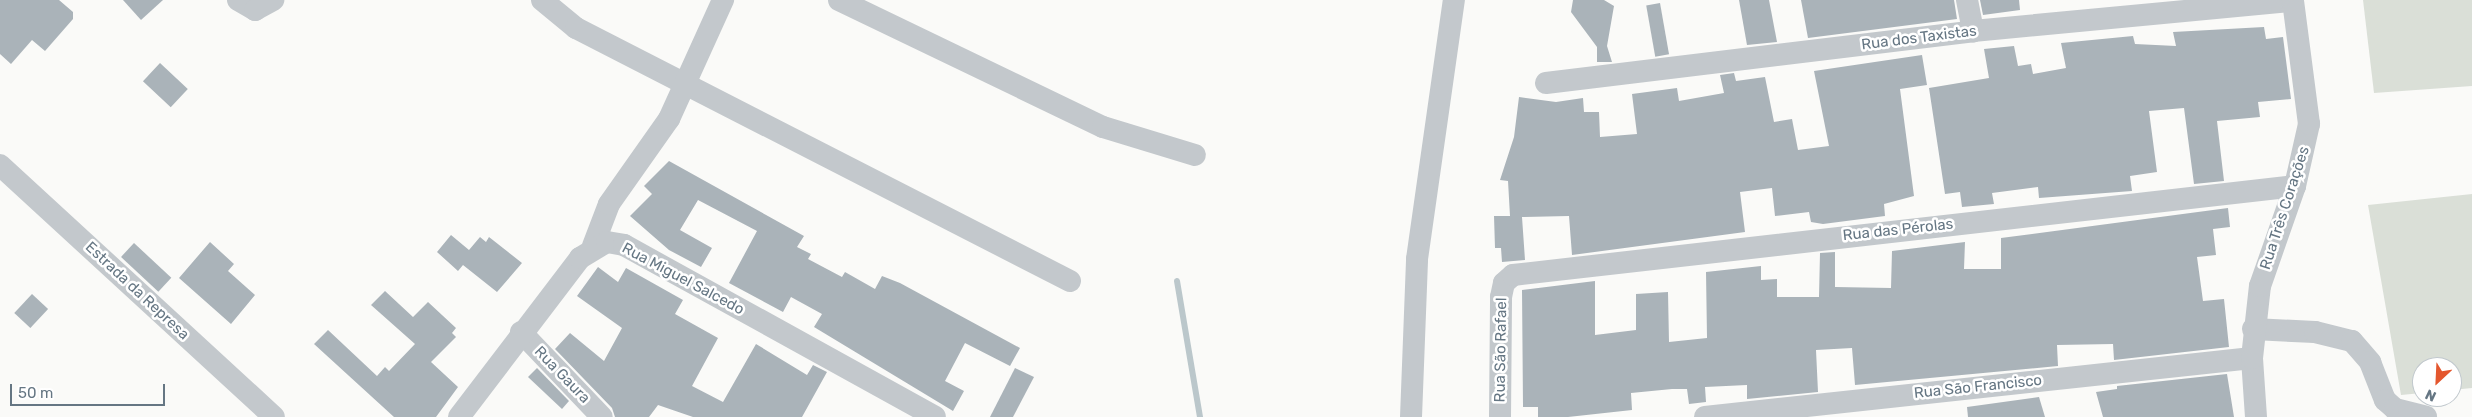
<!DOCTYPE html>
<html>
<head>
<meta charset="utf-8">
<style>
  body { margin:0 }
  #map { position:relative; width:2472px; height:417px; overflow:hidden; background:#fafaf8; font-family:Rubik,sans-serif }
  div>[style] { position:absolute }
  [style*='--x'] { left:calc(var(--x)*1px); top:calc(var(--y)*1px); width:calc(var(--w)*1px); rotate:calc(var(--a)*1deg) }
  .green>* { inset:0; background:#dadfd7 }
  .stream>* { height:6px; margin:-3px; padding:0 3px; transform-origin:3px; border-radius:3px; background:#bbc7cb }
  .building>* { inset:0; background:#aab3b9; transform-origin:0 0 }
  .minor>* { height:22px; margin:-11px; padding:0 11px; transform-origin:11px; border-radius:11px; background:#c3c8cc }
  span { translate:-50% -50%; white-space:nowrap; text-align:center; line-height:1.15; -webkit-text-stroke:5px #fff; paint-order:stroke }
  .street-label { font-size:15px; color:#657683 }
  .north { position:absolute; left:2412px; top:357px; width:50px; height:50px; box-sizing:border-box; background:#fff; border:1px solid #c1c8cd; border-radius:50%; rotate:205deg; font-size:14px; font-weight:700; line-height:20px; text-align:center; color:#657683 }
  .north::after { content:''; display:block; margin:auto; width:18px; height:22px; background:#e4572e; clip-path:polygon(50% 0,100% 100%,50% 72%,0 100%) }
  .scale { position:absolute; left:10px; top:384px; width:155px; height:22px; box-sizing:border-box; border:2px solid #657683; border-top:0; padding-left:6px; font-size:15px; line-height:18px; white-space:nowrap; color:#657683; -webkit-text-stroke:4px #fff; paint-order:stroke }
</style>
</head>
<body>
<div id="map">
  <div class="green">
    <div style="clip-path:polygon(2363px 0,2472px 0,2472px 86px,2374px 93px)"></div>
    <div style="clip-path:polygon(2472px 194px,2472px 388px,2452px 390px,2452px 367px,2422px 367px,2422px 393px,2401px 395px,2368px 205px)"></div>
  </div>
  <div class="stream">
    <div style="--x:1177;--y:281;--w:138;--a:80.4"></div>
  </div>
  <div class="building">
    <div style="clip-path:polygon(0 0,59px 0,73px 12px,73px 19px,45px 51px,32px 40px,11px 64px,0 54px)"></div>
    <div style="clip-path:polygon(123px 0,163px 0,141px 20px)"></div>
    <div style="clip-path:polygon(1573px 0,1604px 0,1614px 6px,1607px 46px,1612px 62px,1597px 62px,1597px 47px,1571px 12px)"></div>
    <div style="clip-path:polygon(1739px 0,1769px 0,1777px 42px,1747px 45px)"></div>
    <div style="clip-path:polygon(1801px 0,1954px 0,1957px 19px,1808px 38px)"></div>
    <div style="clip-path:polygon(1980px 0,2019px 0,2020px 10px,1983px 15px)"></div>
    <div style="left:1660px;top:3px;width:52px;height:14px;rotate:80deg"></div>
    <div style="clip-path:polygon(2264px 27px,2266px 39px,2283px 37px,2291px 99px,2258px 102px,2260px 117px,2217px 121px,2224px 181px,2194px 184px,2184px 108px,2149px 111px,2157px 172px,2130px 176px,2132px 191px,2039px 198px,2038px 187px,1992px 193px,1994px 204px,1962px 207px,1960px 192px,1945px 194px,1929px 88px,1989px 78px,1984px 49px,2014px 46px,2018px 66px,2031px 64px,2033px 74px,2066px 68px,2061px 43px,2133px 36px,2135px 44px,2176px 46px,2173px 32px)"></div>
    <div style="clip-path:polygon(1922px 55px,1927px 85px,1900px 89px,1914px 196px,1884px 204px,1885px 216px,1823px 224px,1811px 222px,1809px 212px,1775px 216px,1772px 188px,1740px 192px,1745px 232px,1572px 255px,1569px 216px,1522px 217px,1525px 260px,1502px 262px,1501px 248px,1495px 248px,1494px 216px,1510px 216px,1508px 181px,1500px 180px,1514px 137px,1519px 97px,1556px 102px,1583px 98px,1584px 112px,1599px 112px,1600px 137px,1637px 134px,1632px 94px,1677px 88px,1679px 101px,1724px 93px,1720px 75px,1734px 73px,1736px 81px,1765px 77px,1774px 122px,1792px 119px,1798px 150px,1829px 146px,1814px 71px)"></div>
    <div style="left:160px;top:63px;width:38px;height:25px;rotate:43deg"></div>
    <div style="clip-path:polygon(669px 161px,804px 236px,797px 247px,811px 254px,808px 259px,842px 277px,845px 272px,875px 289px,882px 276px,900px 283px,1020px 348px,1010px 366px,965px 343px,945px 381px,964px 391px,953px 411px,814px 327px,822px 314px,791px 297px,783px 312px,729px 283px,757px 231px,698px 200px,680px 230px,712px 248px,701px 267px,669px 250px,630px 216px,652px 194px,644px 186px)"></div>
    <div style="clip-path:polygon(2228px 208px,2230px 227px,2213px 229px,2216px 255px,2197px 257px,2203px 301px,2224px 299px,2229px 347px,2114px 360px,2113px 344px,2057px 345px,2058px 366px,1855px 385px,1852px 348px,1816px 350px,1818px 392px,1747px 399px,1747px 385px,1705px 387px,1706px 402px,1689px 404px,1687px 389px,1672px 389px,1631px 393px,1632px 410px,1568px 417px,1538px 417px,1538px 407px,1523px 407px,1522px 290px,1595px 281px,1595px 335px,1636px 330px,1636px 294px,1668px 292px,1669px 342px,1707px 338px,1706px 272px,1761px 266px,1761px 280px,1777px 279px,1777px 297px,1819px 297px,1820px 253px,1835px 252px,1835px 287px,1891px 288px,1892px 251px,1965px 242px,1964px 269px,2001px 269px,2001px 238px)"></div>
    <div style="clip-path:polygon(451px 235px,469px 250px,480px 237px,486px 242px,489px 237px,522px 263px,497px 292px,463px 265px,458px 271px,437px 252px)"></div>
    <div style="clip-path:polygon(210px 242px,234px 264px,228px 271px,255px 295px,231px 324px,179px 278px)"></div>
    <div style="left:134px;top:243px;width:51px;height:19px;rotate:43deg"></div>
    <div style="clip-path:polygon(598px 267px,618px 282px,626px 268px,683px 300px,675px 314px,718px 338px,692px 386px,723px 402px,756px 344px,807px 375px,813px 365px,827px 372px,802px 417px,693px 417px,658px 405px,649px 417px,615px 417px,612px 408px,555px 349px,570px 333px,604px 361px,622px 328px,577px 296px)"></div>
    <div style="clip-path:polygon(385px 291px,413px 317px,428px 302px,456px 328px,452px 333px,456px 337px,431px 362px,458px 387px,436px 417px,394px 417px,314px 344px,328px 330px,377px 376px,385px 367px,389px 371px,415px 344px,371px 305px)"></div>
    <div style="left:32px;top:294px;width:22px;height:26px;rotate:43deg"></div>
    <div style="clip-path:polygon(537px 368px,569px 401px,562px 409px,528px 377px)"></div>
    <div style="clip-path:polygon(1015px 368px,1034px 377px,1013px 417px,990px 417px)"></div>
    <div style="clip-path:polygon(2227px 374px,2234px 417px,2103px 417px,2096px 392px,2117px 389px,2117px 386px)"></div>
    <div style="clip-path:polygon(2039px 397px,2045px 417px,1968px 417px,1967px 407px)"></div>
  </div>
  <div class="minor">
    <div style="--x:238;--y:0;--w:20;--a:30"></div>
    <div style="--x:255;--y:10;--w:21;--a:-29"></div>
    <div style="--x:542;--y:0;--w:44;--a:39.5"></div>
    <div style="--x:576;--y:28;--w:555;--a:27.12"></div>
    <div style="--x:839;--y:0;--w:293;--a:25.7"></div>
    <div style="--x:1103;--y:127;--w:96;--a:16.9"></div>
    <div style="--x:1967;--y:0;--w:32;--a:79"></div>
    <div style="--x:1546;--y:83;--w:430;--a:-6.9"></div>
    <div style="--x:1973;--y:31;--w:321;--a:-5.4"></div>
    <div style="--x:0;--y:165;--w:372;--a:42.6"></div>
    <div style="--x:593;--y:246;--w:45;--a:-69.1"></div>
    <div style="--x:609;--y:204;--w:104;--a:-54.8"></div>
    <div style="--x:669;--y:119;--w:131;--a:-65.6"></div>
    <div style="--x:2253;--y:329;--w:62;--a:2.8"></div>
    <div style="--x:2315;--y:332;--w:38;--a:14"></div>
    <div style="--x:2352;--y:341;--w:28;--a:49"></div>
    <div style="--x:2370;--y:362;--w:41;--a:68.5"></div>
    <div style="--x:2385;--y:400;--w:13;--a:42"></div>
    <div style="--x:2395;--y:409;--w:32;--a:14"></div>
    <div style="--x:521;--y:332;--w:117;--a:46.4"></div>
    <div style="--x:459;--y:417;--w:200;--a:-52.7"></div>
    <div style="--x:580;--y:258;--w:31;--a:-31"></div>
    <div style="--x:607;--y:242;--w:17;--a:10"></div>
    <div style="--x:624;--y:245;--w:355;--a:28.9"></div>
    <div style="--x:1411;--y:417;--w:158;--a:-87.8"></div>
    <div style="--x:1417;--y:259;--w:262;--a:-81.9"></div>
    <div style="--x:1500;--y:417;--w:120;--a:-89.5"></div>
    <div style="--x:1501;--y:297;--w:14;--a:-78"></div>
    <div style="--x:1504;--y:283;--w:12;--a:-42"></div>
    <div style="--x:1513;--y:275;--w:787;--a:-6.49"></div>
    <div style="--x:1705;--y:417;--w:550;--a:-6.16"></div>
    <div style="--x:2256;--y:417;--w:59;--a:-93.9"></div>
    <div style="--x:2252;--y:358;--w:72;--a:-83.7"></div>
    <div style="--x:2260;--y:286;--w:106;--a:-70.7"></div>
    <div style="--x:2295;--y:186;--w:64;--a:-77.3"></div>
    <div style="--x:2309;--y:124;--w:125;--a:-97.4"></div>
  </div>
  <div class="street-label">
    <span style="left:1919px;top:38px;rotate:-7deg">Rua dos Taxistas</span>
    <span style="left:2285px;top:208px;rotate:-72deg">Rua Três Corações</span>
    <span style="left:1898px;top:230px;rotate:-6deg">Rua das Pérolas</span>
    <span style="left:683px;top:279px;rotate:28deg">Rua Miguel Salcedo</span>
    <span style="left:137px;top:291px;rotate:43deg">Estrada da Represa</span>
    <span style="left:1501px;top:350px;rotate:-89deg">Rua São Rafael</span>
    <span style="left:562px;top:375px;rotate:46deg">Rua Gaura</span>
    <span style="left:1978px;top:387px;rotate:-6deg">Rua São Francisco</span>
  </div>
  <div class="north">N</div>
  <div class="scale">50 m</div>
</div>
</body>
</html>
